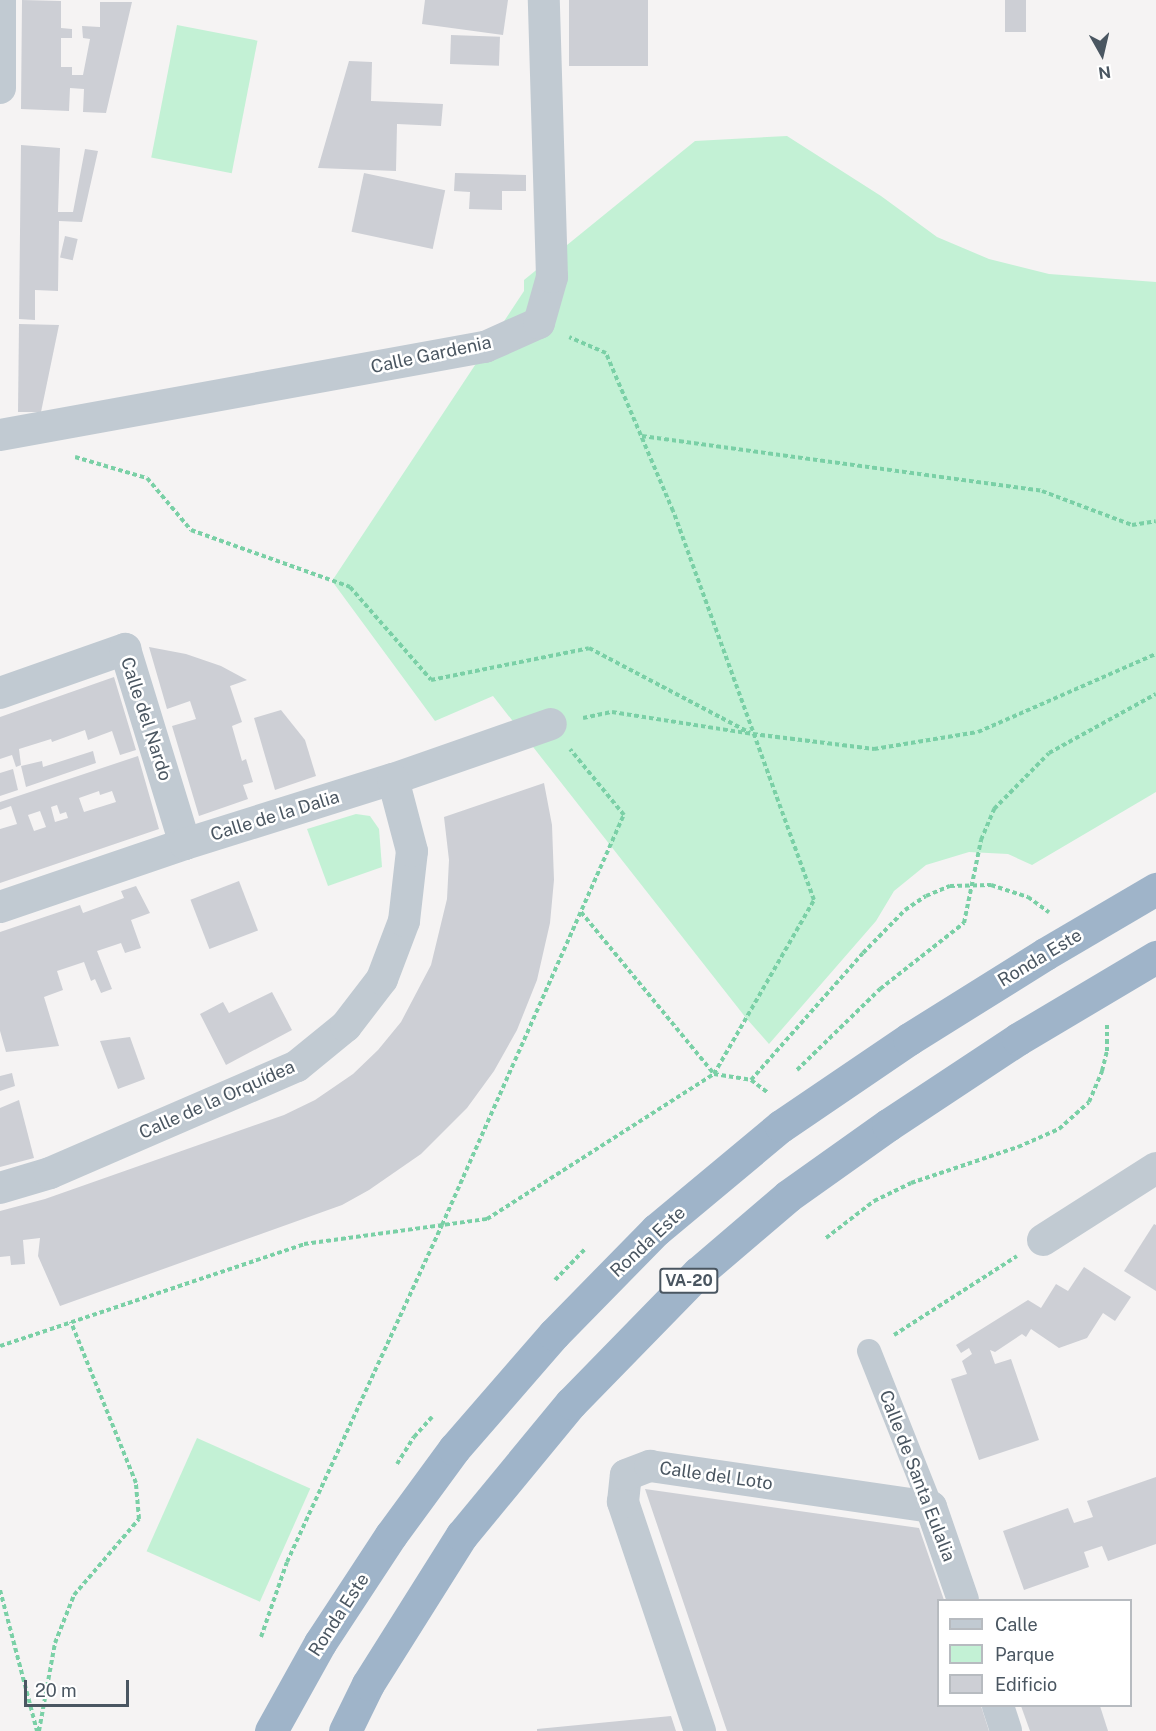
<!DOCTYPE html>
<html>
<head>
<meta charset="utf-8">
<style>
  body { margin:0 }
  #map { position:relative; width:1156px; height:1731px; overflow:hidden; background:#f5f3f3; font-family:"Public Sans",sans-serif }
  div>[style] { position:absolute }
  [style*='--x'] { left:calc(var(--x)*1px); top:calc(var(--y)*1px); width:calc(var(--w)*1px); rotate:calc(var(--a)*1deg) }
  .green>* { inset:0; background:#c3f1d5; transform-origin:0 0 }
  .building>* { inset:0; background:#cdcfd5; transform-origin:0 0 }
  .path>* { height:4px; margin-top:-2px; transform-origin:0; background:repeating-linear-gradient(90deg,#7ad0a6 0 4.5px,transparent 0 7.5px) }
  .pedestrian>* { height:24px; margin:-12px; padding:0 12px; transform-origin:12px; border-radius:12px; background:#c1cad2 }
  .minor>* { height:32px; margin:-16px; padding:0 16px; transform-origin:16px; border-radius:16px; background:#c1cad2 }
  .trunk>* { height:33px; margin:-16.5px; padding:0 16.5px; transform-origin:16.5px; border-radius:16.5px; background:#9fb4c9 }
  span { translate:-50% -50%; white-space:nowrap; text-align:center; line-height:1.15; -webkit-text-stroke:5px #fff; paint-order:stroke }
  .shield-label span { padding:2px 4px; background:#fff; border:2px solid; border-radius:4px; -webkit-text-stroke-width:0 }
  .shield-label { font-size:16px; color:#4a5661; font-weight:700 }
  .street-label { font-size:18px; color:#4a5661 }
  .legend { position:absolute; left:937px; top:1599px; width:195px; height:108px; box-sizing:border-box; background:#fff; border:2px solid #b7bbc0; margin:0; padding:8px 10px; list-style:none; font-size:18px; color:#4a5661 }
  .legend li { display:flex; align-items:center; gap:12px; height:30px }
  .legend b { width:30px; border:2px solid #b7bbc0 }
  .north { position:absolute; left:1072px; top:24px; width:60px; height:60px; -webkit-text-stroke:4px #fff; paint-order:stroke; rotate:172deg; font-size:16px; font-weight:700; line-height:24px; text-align:center; color:#4a5661 }
  .north::after { content:''; display:block; margin:auto; width:21px; height:27px; background:#4a5661; clip-path:polygon(50% 0,100% 100%,50% 72%,0 100%) }
  .scale { position:absolute; left:24px; top:1680px; width:105px; height:27px; box-sizing:border-box; border:3px solid #4a5661; border-top:0; padding-left:8px; font-size:18px; line-height:21px; white-space:nowrap; color:#4a5661; -webkit-text-stroke:4px #fff; paint-order:stroke }
</style>
</head>
<body>
<div id="map">
  <div class="green">
    <div style="left:177px;top:25px;width:82px;height:135px;rotate:11deg"></div>
    <div style="clip-path:polygon(787px 136px,881px 196px,937px 237px,989px 259px,1049px 274px,1156px 282px,1156px 792px,1032px 865px,1008px 854px,969px 852px,926px 865px,894px 891px,876px 921px,769px 1044px,746px 1018px,493px 696px,435px 721px,332px 581px,524px 291px,524px 280px,695px 141px)"></div>
    <div style="clip-path:polygon(356px 814px,370px 816px,379px 829px,382px 867px,328px 886px,307px 829px)"></div>
    <div style="left:197px;top:1438px;width:124px;height:124px;rotate:24deg"></div>
  </div>
  <div class="building">
    <div style="clip-path:polygon(22px 0,61px 1px,61px 28px,72px 29px,72px 38px,61px 38px,61px 67px,72px 67px,72px 75px,83px 75px,90px 39px,83px 38px,82px 26px,100px 27px,100px 2px,132px 2px,106px 113px,83px 112px,84px 89px,70px 88px,69px 111px,21px 109px)"></div>
    <div style="clip-path:polygon(425px 0,508px 0,503px 35px,422px 24px)"></div>
    <div style="left:569px;top:0;width:79px;height:66px"></div>
    <div style="left:1005px;top:0;width:21px;height:32px"></div>
    <div style="left:451px;top:35px;width:49px;height:29px;rotate:2deg"></div>
    <div style="clip-path:polygon(349px 61px,372px 62px,371px 101px,443px 104px,441px 126px,397px 124px,396px 171px,318px 168px)"></div>
    <div style="clip-path:polygon(21px 145px,60px 148px,58px 212px,73px 212px,85px 149px,98px 151px,82px 222px,59px 221px,58px 291px,35px 290px,35px 320px,19px 319px)"></div>
    <div style="left:364px;top:173px;width:83px;height:60px;rotate:12deg"></div>
    <div style="clip-path:polygon(455px 173px,526px 175px,526px 191px,502px 191px,502px 210px,469px 209px,470px 192px,454px 191px)"></div>
    <div style="left:65px;top:236px;width:13px;height:22px;rotate:13deg"></div>
    <div style="clip-path:polygon(19px 324px,59px 325px,41px 412px,18px 412px)"></div>
    <div style="clip-path:polygon(149px 647px,186px 654px,221px 666px,247px 680px,230px 686px,242px 722px,232px 726px,242px 761px,246px 759px,253px 782px,243px 785px,248px 799px,199px 816px,172px 726px,196px 719px,190px 701px,167px 709px)"></div>
    <div style="clip-path:polygon(114px 677px,136px 750px,120px 755px,112px 731px,88px 740px,85px 730px,52px 742px,51px 739px,19px 749px,21px 765px,16px 767px,12px 755px,0 759px,0 717px)"></div>
    <div style="clip-path:polygon(281px 710px,305px 740px,316px 776px,275px 790px,254px 718px)"></div>
    <div style="clip-path:polygon(93px 751px,96px 763px,26px 787px,21px 766px,42px 761px,43px 767px)"></div>
    <div style="clip-path:polygon(evenodd,138px 756px,159px 829px,0 883px,0 829px,17px 824px,11px 806px,0 810px,0 802px,138px 756px,99px 791px,100px 795px,112px 791px,116px 802px,84px 812px,79px 798px,99px 791px,138px 756px,57px 805px,60px 814px,66px 812px,68px 818px,55px 822px,51px 807px,57px 805px,138px 756px,40px 811px,46px 827px,34px 831px,28px 815px,40px 811px)"></div>
    <div style="clip-path:polygon(13px 769px,18px 790px,0 796px,0 773px)"></div>
    <div style="clip-path:polygon(544px 783px,552px 825px,554px 880px,550px 923px,537px 980px,517px 1030px,494px 1071px,467px 1108px,421px 1154px,369px 1190px,342px 1205px,60px 1306px,38px 1256px,40px 1238px,23px 1240px,25px 1264px,11px 1265px,10px 1256px,0 1257px,0 1211px,45px 1199px,284px 1115px,315px 1100px,353px 1074px,378px 1050px,401px 1022px,431px 965px,447px 899px,449px 860px,444px 817px)"></div>
    <div style="left:239px;top:881px;width:53px;height:52px;rotate:69deg"></div>
    <div style="clip-path:polygon(136px 886px,150px 913px,131px 920px,141px 948px,125px 953px,121px 943px,97px 951px,112px 989px,101px 993px,95px 979px,91px 981px,84px 962px,57px 971px,63px 990px,44px 997px,59px 1046px,6px 1052px,0 1031px,0 932px,80px 905px,83px 913px,124px 898px,121px 891px)"></div>
    <div style="clip-path:polygon(272px 992px,292px 1030px,226px 1065px,200px 1014px,223px 1002px,229px 1013px)"></div>
    <div style="clip-path:polygon(130px 1037px,145px 1079px,118px 1089px,100px 1041px)"></div>
    <div style="clip-path:polygon(12px 1073px,15px 1086px,0 1091px,0 1076px)"></div>
    <div style="clip-path:polygon(19px 1100px,34px 1158px,0 1167px,0 1108px)"></div>
    <div style="clip-path:polygon(1154px 1224px,1156px 1225px,1156px 1291px,1124px 1271px)"></div>
    <div style="clip-path:polygon(1084px 1267px,1131px 1297px,1115px 1321px,1103px 1313px,1087px 1338px,1059px 1348px,1031px 1329px,1026px 1337px,1022px 1334px,995px 1352px,990px 1350px,995px 1364px,1011px 1359px,1039px 1440px,979px 1460px,951px 1379px,967px 1374px,962px 1361px,972px 1354px,969px 1348px,961px 1353px,956px 1345px,1028px 1300px,1041px 1308px,1056px 1284px,1068px 1291px)"></div>
    <div style="clip-path:polygon(1156px 1477px,1156px 1544px,1108px 1561px,1102px 1546px,1084px 1552px,1089px 1567px,1024px 1590px,1003px 1531px,1068px 1508px,1074px 1523px,1093px 1517px,1087px 1501px)"></div>
    <div style="clip-path:polygon(645px 1489px,919px 1528px,944px 1600px,938px 1600px,938px 1706px,981px 1706px,989px 1731px,727px 1731px)"></div>
    <div style="clip-path:polygon(1021px 1706px,1100px 1706px,1108px 1731px,1030px 1731px)"></div>
    <div style="clip-path:polygon(671px 1716px,676px 1731px,537px 1731px,537px 1729px)"></div>
  </div>
  <div class="path">
    <div style="--x:642;--y:436;--w:404;--a:7.8"></div>
    <div style="--x:1042;--y:491;--w:96;--a:20.7"></div>
    <div style="--x:1132;--y:525;--w:24;--a:-9"></div>
    <div style="--x:75;--y:457;--w:75;--a:16.3"></div>
    <div style="--x:147;--y:478;--w:68;--a:49.8"></div>
    <div style="--x:191;--y:530;--w:169;--a:19.7"></div>
    <div style="--x:350;--y:587;--w:123;--a:48.9"></div>
    <div style="--x:431;--y:680;--w:161;--a:-11.4"></div>
    <div style="--x:589;--y:648;--w:182;--a:27.8"></div>
    <div style="--x:583;--y:718;--w:30;--a:-12"></div>
    <div style="--x:612;--y:712;--w:143;--a:8.9"></div>
    <div style="--x:753;--y:734;--w:122;--a:7.1"></div>
    <div style="--x:874;--y:749;--w:105;--a:-9.3"></div>
    <div style="--x:978;--y:732;--w:194;--a:-23.7"></div>
    <div style="--x:581;--y:912;--w:210;--a:50.6"></div>
    <div style="--x:714;--y:1074;--w:37;--a:9"></div>
    <div style="--x:751;--y:1080;--w:21;--a:37"></div>
    <div style="--x:797;--y:1070;--w:116;--a:-44.3"></div>
    <div style="--x:880;--y:989;--w:107;--a:-38.2"></div>
    <div style="--x:964;--y:923;--w:85;--a:-78.4"></div>
    <div style="--x:981;--y:840;--w:34;--a:-67"></div>
    <div style="--x:994;--y:809;--w:78;--a:-45.5"></div>
    <div style="--x:1049;--y:753;--w:122;--a:-28.9"></div>
    <div style="--x:751;--y:1080;--w:169;--a:-48.6"></div>
    <div style="--x:863;--y:953;--w:60;--a:-45.7"></div>
    <div style="--x:905;--y:910;--w:25;--a:-34"></div>
    <div style="--x:926;--y:896;--w:26;--a:-23"></div>
    <div style="--x:950;--y:886;--w:41;--a:-1.4"></div>
    <div style="--x:991;--y:885;--w:39;--a:18"></div>
    <div style="--x:1028;--y:897;--w:26;--a:36"></div>
    <div style="--x:826;--y:1238;--w:61;--a:-37.6"></div>
    <div style="--x:874;--y:1201;--w:41;--a:-25.9"></div>
    <div style="--x:911;--y:1183;--w:113;--a:-18.6"></div>
    <div style="--x:1018;--y:1147;--w:45;--a:-23.7"></div>
    <div style="--x:1059;--y:1129;--w:40;--a:-42"></div>
    <div style="--x:1089;--y:1102;--w:34;--a:-67"></div>
    <div style="--x:1102;--y:1071;--w:21;--a:-76"></div>
    <div style="--x:1107;--y:1051;--w:26;--a:-90"></div>
    <div style="--x:555;--y:1280;--w:43;--a:-45.9"></div>
    <div style="--x:894;--y:1335;--w:146;--a:-32.7"></div>
    <div style="--x:0;--y:1346;--w:321;--a:-18.5"></div>
    <div style="--x:304;--y:1244;--w:185;--a:-7.8"></div>
    <div style="--x:487;--y:1219;--w:269;--a:-32.6"></div>
    <div style="--x:714;--y:1074;--w:201;--a:-60.1"></div>
    <div style="--x:814;--y:900;--w:414;--a:-109.9"></div>
    <div style="--x:673;--y:511;--w:172;--a:-113"></div>
    <div style="--x:606;--y:353;--w:40;--a:-156.6"></div>
    <div style="--x:397;--y:1464;--w:32;--a:-58"></div>
    <div style="--x:414;--y:1437;--w:27;--a:-48"></div>
    <div style="--x:0;--y:1590;--w:146;--a:75.3"></div>
    <div style="--x:261;--y:1637;--w:79;--a:-70.9"></div>
    <div style="--x:287;--y:1562;--w:371;--a:-65.3"></div>
    <div style="--x:442;--y:1225;--w:449;--a:-66.1"></div>
    <div style="--x:624;--y:815;--w:85;--a:-129.3"></div>
    <div style="--x:39;--y:1731;--w:89;--a:-79.7"></div>
    <div style="--x:55;--y:1643;--w:52;--a:-68.4"></div>
    <div style="--x:74;--y:1595;--w:100;--a:-49.5"></div>
    <div style="--x:139;--y:1519;--w:36;--a:-95"></div>
    <div style="--x:136;--y:1483;--w:174;--a:-112"></div>
  </div>
  <div class="pedestrian">
    <div style="--x:869;--y:1351;--w:168;--a:68.3"></div>
  </div>
  <div class="minor">
    <div style="--x:0;--y:88;--w:88;--a:-90"></div>
    <div style="--x:0;--y:435;--w:493;--a:-10.3"></div>
    <div style="--x:485;--y:347;--w:59;--a:-24"></div>
    <div style="--x:539;--y:323;--w:48;--a:-74.2"></div>
    <div style="--x:552;--y:277;--w:277;--a:-91.7"></div>
    <div style="--x:0;--y:693;--w:133;--a:-19.4"></div>
    <div style="--x:125;--y:649;--w:204;--a:72.9"></div>
    <div style="--x:0;--y:907;--w:195;--a:-18.8"></div>
    <div style="--x:185;--y:844;--w:218;--a:-17.4"></div>
    <div style="--x:393;--y:779;--w:167;--a:-19.2"></div>
    <div style="--x:0;--y:1188;--w:52;--a:-16.7"></div>
    <div style="--x:50;--y:1173;--w:269;--a:-23.4"></div>
    <div style="--x:297;--y:1066;--w:63;--a:-39.2"></div>
    <div style="--x:346;--y:1026;--w:59;--a:-52.5"></div>
    <div style="--x:382;--y:979;--w:62;--a:-69.2"></div>
    <div style="--x:404;--y:921;--w:70;--a:-83.5"></div>
    <div style="--x:412;--y:851;--w:74;--a:-104.8"></div>
    <div style="--x:1043;--y:1240;--w:134;--a:-32.5"></div>
    <div style="--x:998;--y:1706;--w:26;--a:72"></div>
    <div style="--x:700;--y:1731;--w:242;--a:-108.6"></div>
    <div style="--x:623;--y:1502;--w:27;--a:-84"></div>
    <div style="--x:626;--y:1475;--w:26;--a:-21"></div>
    <div style="--x:650;--y:1466;--w:284;--a:8.3"></div>
    <div style="--x:931;--y:1507;--w:98;--a:71"></div>
  </div>
  <div class="trunk">
    <div style="--x:271;--y:1731;--w:101;--a:-60.9"></div>
    <div style="--x:320;--y:1643;--w:129;--a:-56.7"></div>
    <div style="--x:391;--y:1535;--w:107;--a:-53.8"></div>
    <div style="--x:454;--y:1449;--w:152;--a:-49"></div>
    <div style="--x:554;--y:1334;--w:146;--a:-45.6"></div>
    <div style="--x:656;--y:1230;--w:163;--a:-39.8"></div>
    <div style="--x:781;--y:1126;--w:155;--a:-34.2"></div>
    <div style="--x:909;--y:1039;--w:160;--a:-32"></div>
    <div style="--x:1045;--y:954;--w:129;--a:-30.4"></div>
    <div style="--x:345;--y:1731;--w:52;--a:-63.9"></div>
    <div style="--x:368;--y:1684;--w:176;--a:-57.8"></div>
    <div style="--x:462;--y:1535;--w:171;--a:-50.5"></div>
    <div style="--x:571;--y:1403;--w:182;--a:-45.7"></div>
    <div style="--x:698;--y:1273;--w:118;--a:-40.5"></div>
    <div style="--x:788;--y:1196;--w:123;--a:-35.4"></div>
    <div style="--x:888;--y:1125;--w:156;--a:-33.5"></div>
    <div style="--x:1018;--y:1039;--w:161;--a:-30.7"></div>
  </div>
  <div class="shield-label">
    <span style="left:689px;top:1281px">VA-20</span>
  </div>
  <div class="street-label">
    <span style="left:431px;top:355px;rotate:-12deg">Calle Gardenia</span>
    <span style="left:146px;top:719px;rotate:72deg">Calle del Nardo</span>
    <span style="left:275px;top:816px;rotate:-17deg">Calle de la Dalia</span>
    <span style="left:1040px;top:958px;rotate:-31deg">Ronda Este</span>
    <span style="left:217px;top:1100px;rotate:-24deg">Calle de la Orquídea</span>
    <span style="left:648px;top:1242px;rotate:-43deg">Ronda Este</span>
    <span style="left:716px;top:1476px;rotate:8deg">Calle del Loto</span>
    <span style="left:917px;top:1476px;rotate:69deg">Calle de Santa Eulalia</span>
    <span style="left:339px;top:1615px;rotate:-57deg">Ronda Este</span>
  </div>
  <ul class="legend">
  <li><b style="height:8px;background:#c1cad2"></b>Calle</li>
  <li><b style="height:16px;background:#c3f1d5"></b>Parque</li>
  <li><b style="height:16px;background:#cdcfd5"></b>Edificio</li>
  </ul>
  <div class="north">N</div>
  <div class="scale">20 m</div>
</div>
</body>
</html>
